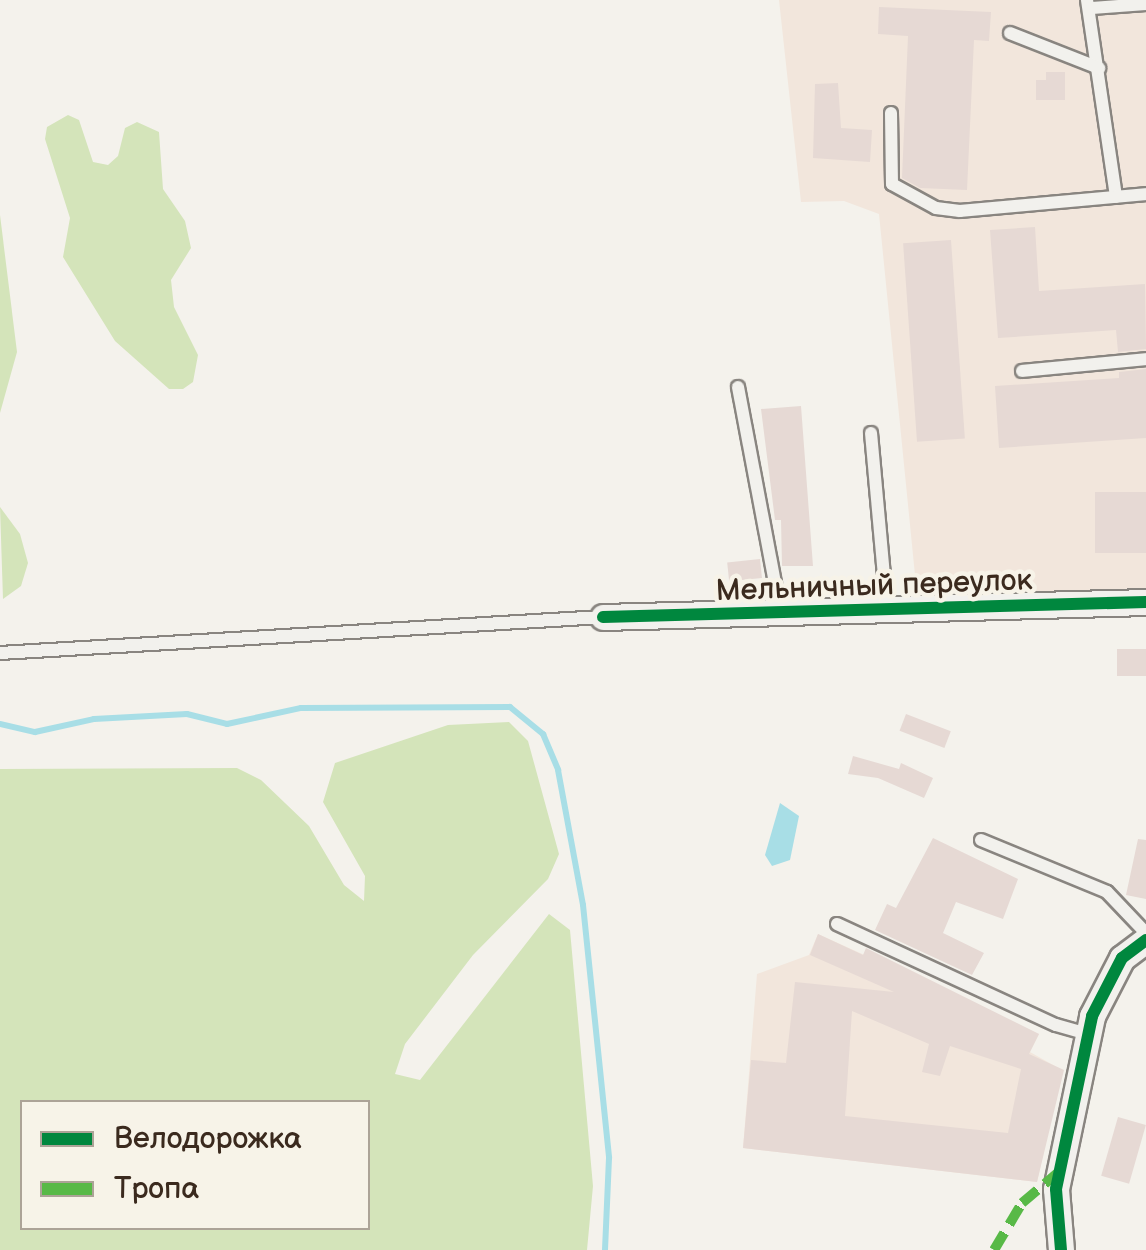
<!DOCTYPE html>
<html>
<head>
<meta charset="utf-8">
<style>
  body { margin:0 }
  #map { position:relative; width:1146px; height:1250px; overflow:hidden; background:#f4f2ec; font-family:"Balsamiq Sans",sans-serif }
  div>[style] { position:absolute }
  [style*='--x'] { left:calc(var(--x)*1px); top:calc(var(--y)*1px); width:calc(var(--w)*1px); rotate:calc(var(--a)*1deg) }
  .built>* { inset:0; background:#f2e6dc }
  .green>* { inset:0; background:#d4e4ba }
  .water>* { inset:0; background:#a8dee6 }
  .stream>* { height:6px; margin:-3px; padding:0 3px; transform-origin:3px; border-radius:3px; background:#a8dee6 }
  .building>* { inset:0; background:#e6d9d4; transform-origin:0 0 }
  .roads { filter:drop-shadow(2px 0 #898580) drop-shadow(-2px 0 #898580) drop-shadow(0 2px #898580) drop-shadow(0 -2px #898580) }
  .lane>* { height:12px; margin:-6px; padding:0 6px; transform-origin:6px; border-radius:6px; background:#f2f1ed }
  .street>* { height:25px; margin:-12.5px; padding:0 12.5px; transform-origin:12.5px; border-radius:12.5px; background:#f2f1ed }
  .quiet>* { height:10px; margin-top:-5px; transform-origin:0; background:repeating-linear-gradient(90deg,#58b947 0 20px,transparent 0 30px) }
  .cycleway>* { height:12px; margin:-6px; padding:0 6px; transform-origin:6px; border-radius:6px; background:#00873e }
  span { translate:-50% -50%; white-space:nowrap; text-align:center; line-height:1.15; -webkit-text-stroke:9px #f7f3e8; paint-order:stroke }
  .street-label { font-size:30px; color:#3b2a1e }
  .legend { position:absolute; left:20px; top:1100px; width:350px; height:130px; box-sizing:border-box; background:#f7f3e8; border:2px solid #aca397; margin:0; padding:12px 18px; list-style:none; font-size:30px; color:#3b2a1e }
  .legend li { display:flex; align-items:center; gap:20px; height:50px }
  .legend b { width:50px; border:2px solid #aca397 }
</style>
</head>
<body>
<div id="map">
  <div class="built">
    <div style="clip-path:polygon(779px 0,1146px 0,1146px 589px,917px 595px,879px 214px,844px 201px,801px 202px)"></div>
    <div style="clip-path:polygon(818px 934px,1039px 1034px,1030px 1052px,1062px 1070px,1037px 1182px,743px 1148px,757px 974px,809px 955px)"></div>
  </div>
  <div class="green">
    <div style="clip-path:polygon(68px 115px,79px 120px,93px 162px,108px 165px,118px 156px,125px 128px,137px 122px,159px 132px,163px 189px,185px 221px,191px 248px,171px 280px,174px 307px,198px 355px,193px 382px,183px 389px,169px 389px,115px 341px,63px 257px,70px 218px,45px 139px,47px 127px)"></div>
    <div style="clip-path:polygon(0 215px,17px 352px,0 413px)"></div>
    <div style="clip-path:polygon(0 507px,20px 534px,28px 563px,21px 586px,3px 599px)"></div>
    <div style="clip-path:polygon(evenodd,509px 722px,528px 741px,559px 854px,548px 879px,473px 955px,405px 1044px,395px 1074px,420px 1080px,549px 914px,570px 930px,593px 1186px,587px 1250px,0 1250px,0 769px,237px 768px,261px 780px,309px 826px,344px 885px,364px 901px,365px 876px,323px 802px,335px 763px,448px 725px,509px 722px,22px 1102px,368px 1102px,368px 1228px,22px 1228px,22px 1102px)"></div>
  </div>
  <div class="water">
    <div style="clip-path:polygon(780px 803px,799px 816px,790px 860px,772px 866px,765px 855px)"></div>
  </div>
  <div class="stream">
    <div style="--x:0;--y:724;--w:36;--a:13"></div>
    <div style="--x:35;--y:732;--w:60;--a:-12.4"></div>
    <div style="--x:94;--y:719;--w:93;--a:-3.1"></div>
    <div style="--x:187;--y:714;--w:41;--a:14"></div>
    <div style="--x:227;--y:724;--w:76;--a:-12.2"></div>
    <div style="--x:301;--y:708;--w:209;--a:-0.3"></div>
    <div style="--x:510;--y:707;--w:43;--a:39.3"></div>
    <div style="--x:543;--y:734;--w:39;--a:67"></div>
    <div style="--x:558;--y:770;--w:137;--a:79.5"></div>
    <div style="--x:583;--y:905;--w:254;--a:84.1"></div>
    <div style="--x:609;--y:1158;--w:92;--a:92.5"></div>
  </div>
  <div class="building">
    <div style="clip-path:polygon(879px 7px,991px 12px,989px 41px,974px 40px,967px 190px,920px 188px,902px 178px,908px 36px,878px 34px)"></div>
    <div style="clip-path:polygon(1046px 72px,1065px 72px,1065px 100px,1036px 100px,1036px 80px,1046px 80px)"></div>
    <div style="clip-path:polygon(838px 83px,841px 128px,872px 130px,870px 162px,813px 158px,815px 84px)"></div>
    <div style="clip-path:polygon(1035px 227px,1039px 291px,1145px 284px,1146px 349px,1118px 352px,1116px 330px,998px 338px,990px 230px)"></div>
    <div style="left:951px;top:240px;width:199px;height:48px;rotate:86deg"></div>
    <div style="clip-path:polygon(1146px 369px,1146px 438px,999px 448px,995px 386px,1119px 378px,1119px 372px)"></div>
    <div style="clip-path:polygon(801px 406px,813px 566px,782px 566px,781px 520px,775px 520px,761px 409px)"></div>
    <div style="left:1146px;top:492px;width:61px;height:51px;rotate:90deg"></div>
    <div style="left:760px;top:559px;width:19px;height:33px;rotate:84deg"></div>
    <div style="left:1117px;top:649px;width:29px;height:27px"></div>
    <div style="left:906px;top:714px;width:48px;height:18px;rotate:21deg"></div>
    <div style="clip-path:polygon(853px 756px,899px 769px,901px 763px,933px 778px,924px 798px,878px 778px,848px 774px)"></div>
    <div style="clip-path:polygon(933px 838px,1018px 879px,1003px 919px,956px 902px,943px 933px,984px 953px,972px 975px,875px 930px,887px 904px,896px 908px)"></div>
    <div style="clip-path:polygon(1138px 839px,1146px 840px,1146px 899px,1126px 895px)"></div>
    <div style="clip-path:polygon(evenodd,818px 934px,863px 955px,866px 948px,1039px 1034px,1029px 1054px,1064px 1070px,1037px 1182px,743px 1148px,751px 1060px,786px 1063px,795px 982px,894px 992px,810px 955px,818px 934px,852px 1011px,929px 1044px,922px 1072px,940px 1076px,950px 1046px,1021px 1069px,1008px 1133px,845px 1116px,852px 1011px)"></div>
    <div style="left:1118px;top:1117px;width:29px;height:61px;rotate:16deg"></div>
  </div>
  <div class="roads">
    <div class="lane">
      <div style="--x:1087;--y:0;--w:199;--a:81.6"></div>
      <div style="--x:1092;--y:8;--w:54;--a:-4.2"></div>
      <div style="--x:1010;--y:33;--w:96;--a:21.5"></div>
      <div style="--x:891;--y:113;--w:71;--a:89.2"></div>
      <div style="--x:892;--y:184;--w:50;--a:28.6"></div>
      <div style="--x:936;--y:208;--w:24;--a:7"></div>
      <div style="--x:960;--y:211;--w:187;--a:-5.2"></div>
      <div style="--x:1022;--y:371;--w:125;--a:-5.5"></div>
      <div style="--x:738;--y:387;--w:232;--a:79.3"></div>
      <div style="--x:871;--y:433;--w:178;--a:84.8"></div>
      <div style="--x:0;--y:653;--w:604;--a:-3.42"></div>
      <div style="--x:981;--y:840;--w:136;--a:22.4"></div>
      <div style="--x:1107;--y:892;--w:57;--a:46.4"></div>
      <div style="--x:837;--y:924;--w:241;--a:24.8"></div>
      <div style="--x:1056;--y:1025;--w:33;--a:16"></div>
    </div>
    <div class="street">
      <div style="--x:603;--y:617;--w:543;--a:-1.58"></div>
      <div style="--x:1061;--y:1250;--w:61;--a:-94.7"></div>
      <div style="--x:1056;--y:1189;--w:177;--a:-78.2"></div>
      <div style="--x:1092;--y:1016;--w:65;--a:-62.7"></div>
      <div style="--x:1122;--y:958;--w:30;--a:-37"></div>
    </div>
  </div>
  <div class="quiet">
    <div style="--x:994;--y:1250;--w:55;--a:-59.2"></div>
    <div style="--x:1022;--y:1203;--w:50;--a:-40.1"></div>
  </div>
  <div class="cycleway">
    <div style="--x:603;--y:617;--w:543;--a:-1.58"></div>
    <div style="--x:1061;--y:1250;--w:61;--a:-94.7"></div>
    <div style="--x:1056;--y:1189;--w:177;--a:-78.2"></div>
    <div style="--x:1092;--y:1016;--w:65;--a:-62.7"></div>
    <div style="--x:1122;--y:958;--w:30;--a:-37"></div>
  </div>
  <div class="street-label">
    <span style="left:874px;top:586px;rotate:-2deg">Мельничный переулок</span>
  </div>
  <ul class="legend">
  <li><b style="height:12px;background:#00873e"></b>Велодорожка</li>
  <li><b style="height:12px;background:#58b947"></b>Тропа</li>
  </ul>
</div>
</body>
</html>
